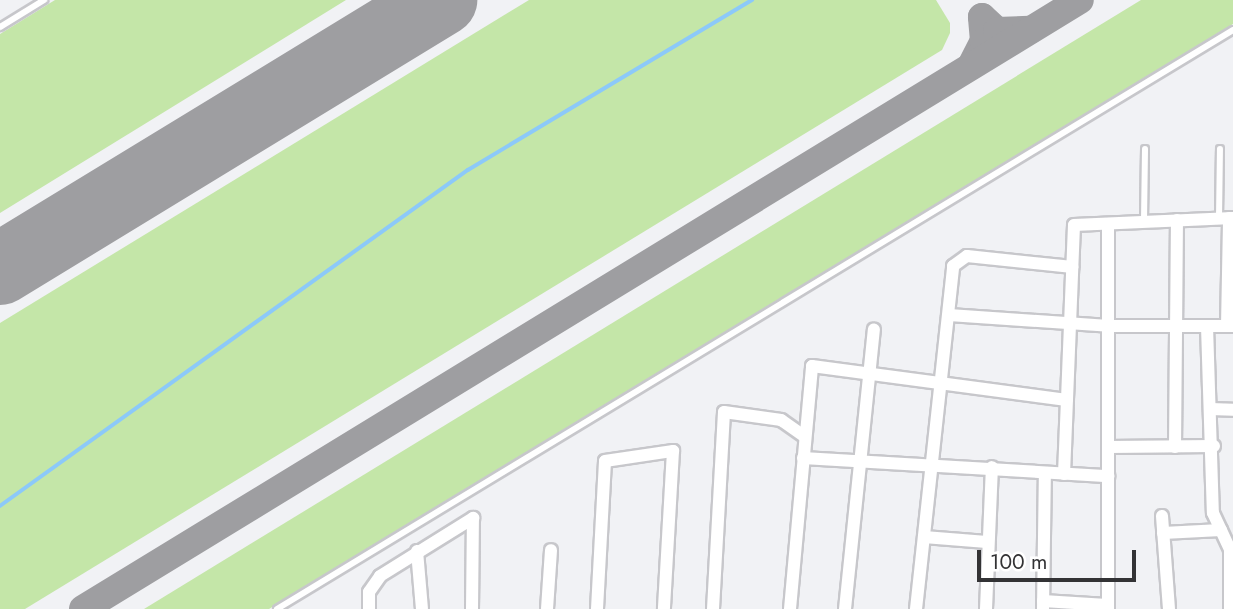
<!DOCTYPE html>
<html>
<head>
<meta charset="utf-8">
<style>
  body { margin:0 }
  #map { position:relative; width:1233px; height:609px; overflow:hidden; background:#f1f2f5; font-family:Jost,sans-serif }
  div>[style] { position:absolute }
  [style*='--x'] { left:calc(var(--x)*1px); top:calc(var(--y)*1px); width:calc(var(--w)*1px); rotate:calc(var(--a)*1deg) }
  .green>* { inset:0; background:#c4e6a8 }
  .stream>* { height:3.5px; margin:-1.75px; padding:0 1.75px; transform-origin:1.75px; border-radius:1.75px; background:#8cc9f9 }
  .taxiway>* { height:28px; margin:-14px; padding:0 14px; transform-origin:14px; border-radius:14px; background:#9e9ea1 }
  .runway>* { height:72px; margin:-36px; padding:0 36px; transform-origin:36px; border-radius:36px; background:#9e9ea1 }
  .roads { filter:drop-shadow(2px 0 #c7c7cb) drop-shadow(-2px 0 #c7c7cb) drop-shadow(0 2px #c7c7cb) drop-shadow(0 -2px #c7c7cb) }
  .lane>* { height:6px; margin:-3px; padding:0 3px; transform-origin:3px; border-radius:3px; background:#fff }
  .street>* { height:12px; margin:-6px; padding:0 6px; transform-origin:6px; border-radius:6px; background:#fff }
  span { translate:-50% -50%; white-space:nowrap; text-align:center; line-height:1.15; -webkit-text-stroke:5px #fff; paint-order:stroke }
  .scale { position:absolute; left:977px; top:550px; width:159px; height:32px; box-sizing:border-box; border:4px solid #333335; border-top:0; padding-left:9px; font-size:21px; line-height:24px; white-space:nowrap; color:#333335; -webkit-text-stroke:5px #fff; paint-order:stroke }
</style>
</head>
<body>
<div id="map">
  <div class="green">
    <div style="clip-path:polygon(55px 0,346px 0,0 213px,0 34px)"></div>
    <div style="clip-path:polygon(529px 0,936px 0,950px 23px,950px 33px,942px 50px,25px 609px,0 609px,0 323px)"></div>
    <div style="clip-path:polygon(1141px 0,1233px 0,1233px 24px,269px 609px,144px 609px)"></div>
  </div>
  <div class="stream">
    <div style="--x:0;--y:506;--w:576;--a:-35.68"></div>
    <div style="--x:468;--y:170;--w:331;--a:-30.9"></div>
  </div>
  <div class="taxiway">
    <div style="--x:971;--y:66;--w:28;--a:-63"></div>
    <div style="--x:984;--y:41;--w:24;--a:-95"></div>
    <div style="--x:982;--y:17;--w:21;--a:43"></div>
    <div style="--x:997;--y:31;--w:33;--a:-2"></div>
    <div style="--x:83;--y:609;--w:1168;--a:-31.42"></div>
  </div>
  <div class="runway">
    <div style="--x:0;--y:269;--w:517;--a:-31.38"></div>
  </div>
  <div class="roads">
    <div class="lane">
      <div style="--x:0;--y:27;--w:52;--a:-31.5"></div>
      <div style="--x:1219;--y:218;--w:69;--a:-89.2"></div>
      <div style="--x:1144;--y:221;--w:72;--a:-89.2"></div>
      <div style="--x:277;--y:609;--w:1118;--a:-31.2"></div>
    </div>
    <div class="street">
      <div style="--x:949;--y:315;--w:160;--a:3.9"></div>
      <div style="--x:1109;--y:326;--w:124;--a:0"></div>
      <div style="--x:1207;--y:326;--w:187;--a:88.2"></div>
      <div style="--x:1213;--y:513;--w:40;--a:65"></div>
      <div style="--x:1230;--y:549;--w:60;--a:90"></div>
      <div style="--x:1227;--y:326;--w:108;--a:-88.9"></div>
      <div style="--x:1210;--y:409;--w:23;--a:2"></div>
      <div style="--x:1108;--y:447;--w:106;--a:-0.5"></div>
      <div style="--x:1175;--y:447;--w:227;--a:-89.5"></div>
      <div style="--x:803;--y:458;--w:306;--a:3.4"></div>
      <div style="--x:1064;--y:474;--w:249;--a:-87.7"></div>
      <div style="--x:1074;--y:225;--w:159;--a:-2.5"></div>
      <div style="--x:1162;--y:516;--w:93;--a:85.7"></div>
      <div style="--x:1163;--y:533;--w:58;--a:-3"></div>
      <div style="--x:924;--y:537;--w:63;--a:4.5"></div>
      <div style="--x:417;--y:551;--w:58;--a:85.1"></div>
      <div style="--x:1043;--y:601;--w:64;--a:3.6"></div>
      <div style="--x:369;--y:609;--w:17;--a:-90"></div>
      <div style="--x:369;--y:592;--w:19;--a:-55"></div>
      <div style="--x:380;--y:576;--w:110;--a:-31.9"></div>
      <div style="--x:472;--y:609;--w:91;--a:-89.4"></div>
      <div style="--x:547;--y:609;--w:59;--a:-86.1"></div>
      <div style="--x:597;--y:609;--w:148;--a:-86.9"></div>
      <div style="--x:605;--y:461;--w:69;--a:-8.4"></div>
      <div style="--x:673;--y:451;--w:158;--a:93.3"></div>
      <div style="--x:713;--y:609;--w:197;--a:-86.8"></div>
      <div style="--x:724;--y:412;--w:58;--a:8"></div>
      <div style="--x:781;--y:420;--w:29;--a:35"></div>
      <div style="--x:790;--y:609;--w:244;--a:-84.8"></div>
      <div style="--x:812;--y:366;--w:257;--a:7.6"></div>
      <div style="--x:845;--y:609;--w:281;--a:-84.1"></div>
      <div style="--x:916;--y:609;--w:345;--a:-83.8"></div>
      <div style="--x:953;--y:266;--w:17;--a:-36"></div>
      <div style="--x:967;--y:256;--w:106;--a:6"></div>
      <div style="--x:986;--y:609;--w:142;--a:-87.6"></div>
      <div style="--x:1043;--y:609;--w:135;--a:-89.2"></div>
      <div style="--x:1108;--y:609;--w:385;--a:-90"></div>
    </div>
  </div>
  <div class="scale">100 m</div>
</div>
</body>
</html>
